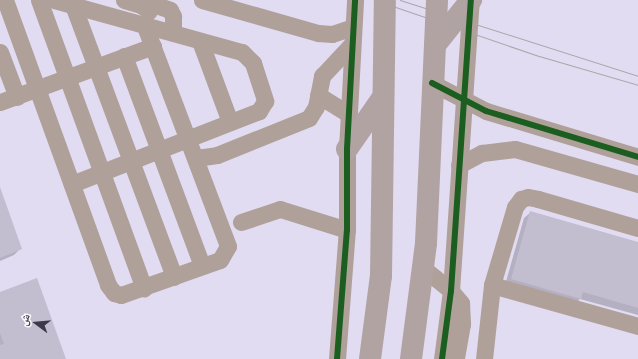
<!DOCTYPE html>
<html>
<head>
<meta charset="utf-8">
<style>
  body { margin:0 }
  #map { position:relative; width:638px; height:359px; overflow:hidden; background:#e2dcf2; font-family:"Exo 2","Noto Naskh Arabic",sans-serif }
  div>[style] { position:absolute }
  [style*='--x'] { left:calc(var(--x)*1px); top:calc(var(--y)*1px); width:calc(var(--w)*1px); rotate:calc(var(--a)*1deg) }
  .shadow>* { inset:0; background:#0003 }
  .building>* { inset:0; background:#c2bdcf }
  .minor>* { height:17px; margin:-8.5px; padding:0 8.5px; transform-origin:8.5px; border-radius:8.5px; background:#afa19a }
  .major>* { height:22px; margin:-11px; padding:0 11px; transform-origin:11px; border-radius:11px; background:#b0a3a2 }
  .tram>* { height:1px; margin:-0.5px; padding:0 0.5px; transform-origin:0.5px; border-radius:0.5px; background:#aca4a7 }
  .cycleway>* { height:6px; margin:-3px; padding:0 3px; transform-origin:3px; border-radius:3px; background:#1b5e20 }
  span { translate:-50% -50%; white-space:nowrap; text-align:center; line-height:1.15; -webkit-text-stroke:4px #fbfbfb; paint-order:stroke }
  .north { position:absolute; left:16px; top:303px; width:40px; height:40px; -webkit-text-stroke:3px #fbfbfb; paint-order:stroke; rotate:286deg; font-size:11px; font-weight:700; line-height:16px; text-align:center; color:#3f384d }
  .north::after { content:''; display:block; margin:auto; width:14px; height:18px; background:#3f384d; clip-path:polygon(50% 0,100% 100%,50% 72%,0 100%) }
</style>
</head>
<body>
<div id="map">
  <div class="shadow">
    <div style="clip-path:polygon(0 189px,20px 249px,14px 255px,0 261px)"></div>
    <div style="clip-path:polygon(531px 212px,638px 244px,638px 315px,580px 299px,574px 305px,505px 285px,524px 218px)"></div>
    <div style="clip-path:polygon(0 293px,65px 359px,0 359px)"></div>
  </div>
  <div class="building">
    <div style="clip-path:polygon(0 187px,22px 249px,0 258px)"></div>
    <div style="clip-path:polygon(530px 211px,638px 242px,638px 308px,583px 292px,581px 299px,511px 279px)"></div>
    <div style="clip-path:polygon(37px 278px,66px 359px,0 359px,0 345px,4px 344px,0 333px,0 292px)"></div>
  </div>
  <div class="minor">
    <div style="--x:5;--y:0;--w:303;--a:70.1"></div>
    <div style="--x:108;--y:285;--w:10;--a:53"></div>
    <div style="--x:114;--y:293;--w:7;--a:16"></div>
    <div style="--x:121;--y:295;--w:105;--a:-19.5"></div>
    <div style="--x:220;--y:260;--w:16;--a:-60"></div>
    <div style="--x:228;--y:246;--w:235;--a:-110.7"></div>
    <div style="--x:39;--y:0;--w:307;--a:70"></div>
    <div style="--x:54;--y:0;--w:195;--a:15.5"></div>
    <div style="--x:242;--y:52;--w:16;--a:45"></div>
    <div style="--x:253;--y:63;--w:40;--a:72"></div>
    <div style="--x:265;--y:101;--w:12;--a:121"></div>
    <div style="--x:259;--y:111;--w:201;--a:158.7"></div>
    <div style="--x:124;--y:0;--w:18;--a:16"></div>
    <div style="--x:141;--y:5;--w:10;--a:37"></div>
    <div style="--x:202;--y:0;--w:121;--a:15.9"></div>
    <div style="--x:318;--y:33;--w:14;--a:4"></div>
    <div style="--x:332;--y:34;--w:22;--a:-18"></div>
    <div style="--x:73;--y:5;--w:290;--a:69.6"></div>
    <div style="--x:141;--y:5;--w:12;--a:-5"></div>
    <div style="--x:153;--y:4;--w:18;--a:19"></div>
    <div style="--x:170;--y:10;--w:7;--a:63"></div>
    <div style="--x:173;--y:16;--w:17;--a:90"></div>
    <div style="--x:200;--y:41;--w:86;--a:69.7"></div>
    <div style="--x:0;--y:52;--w:48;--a:69.3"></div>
    <div style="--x:124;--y:56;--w:224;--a:69.6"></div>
    <div style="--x:432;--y:83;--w:61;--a:27.4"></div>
    <div style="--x:486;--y:111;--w:159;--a:16.8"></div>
    <div style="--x:318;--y:95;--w:36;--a:32"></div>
    <div style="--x:0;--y:102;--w:163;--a:-20.1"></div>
    <div style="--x:196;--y:158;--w:21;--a:-8"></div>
    <div style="--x:217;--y:155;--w:99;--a:-21.9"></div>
    <div style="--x:309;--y:118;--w:13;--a:-58"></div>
    <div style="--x:316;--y:107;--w:32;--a:-79"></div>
    <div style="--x:322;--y:76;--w:44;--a:-46.8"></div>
    <div style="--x:459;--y:165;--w:26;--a:-28"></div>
    <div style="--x:482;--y:153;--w:33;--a:-7"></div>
    <div style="--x:515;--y:149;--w:128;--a:15.9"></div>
    <div style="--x:241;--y:222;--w:41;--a:-18.4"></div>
    <div style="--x:280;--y:209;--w:70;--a:17.4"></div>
    <div style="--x:423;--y:268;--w:36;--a:39"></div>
    <div style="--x:451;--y:291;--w:16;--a:50"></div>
    <div style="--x:461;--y:303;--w:21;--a:87"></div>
    <div style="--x:462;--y:324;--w:36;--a:100"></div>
    <div style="--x:492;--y:285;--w:152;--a:15.7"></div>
    <div style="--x:337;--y:359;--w:129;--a:-85.6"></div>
    <div style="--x:347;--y:230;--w:81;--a:-90"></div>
    <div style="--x:347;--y:149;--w:149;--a:-86.9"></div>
    <div style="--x:442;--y:359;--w:69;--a:-82.5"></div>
    <div style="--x:451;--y:291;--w:292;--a:-86.1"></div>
    <div style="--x:484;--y:359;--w:74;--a:-83.8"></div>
    <div style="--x:492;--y:285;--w:81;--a:-73.6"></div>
    <div style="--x:515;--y:207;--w:10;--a:-53"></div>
    <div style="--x:521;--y:199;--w:7;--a:-16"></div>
    <div style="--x:528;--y:197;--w:10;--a:11"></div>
    <div style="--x:538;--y:199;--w:104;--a:16.2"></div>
  </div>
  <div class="major">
    <div style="--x:435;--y:45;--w:58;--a:-51.3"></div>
    <div style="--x:347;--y:149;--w:63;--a:-55.3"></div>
    <div style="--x:370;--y:359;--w:84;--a:-82.5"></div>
    <div style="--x:381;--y:276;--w:276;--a:-89.2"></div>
    <div style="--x:411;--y:359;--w:117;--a:-82.6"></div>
    <div style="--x:426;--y:243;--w:243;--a:-87.4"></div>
  </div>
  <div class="tram">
    <div style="--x:375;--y:0;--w:173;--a:18.9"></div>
    <div style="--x:539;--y:56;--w:103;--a:16.3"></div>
    <div style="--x:400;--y:0;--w:250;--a:17.7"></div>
  </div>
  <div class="cycleway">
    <div style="--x:432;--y:83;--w:61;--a:27.4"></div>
    <div style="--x:486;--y:111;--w:159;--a:16.8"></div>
    <div style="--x:337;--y:359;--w:129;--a:-85.6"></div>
    <div style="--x:347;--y:230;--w:81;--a:-90"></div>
    <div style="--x:347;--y:149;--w:149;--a:-86.9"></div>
    <div style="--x:442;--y:359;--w:69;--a:-82.5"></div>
    <div style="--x:451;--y:291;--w:292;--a:-86.1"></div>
  </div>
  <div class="north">ش</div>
</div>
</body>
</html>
